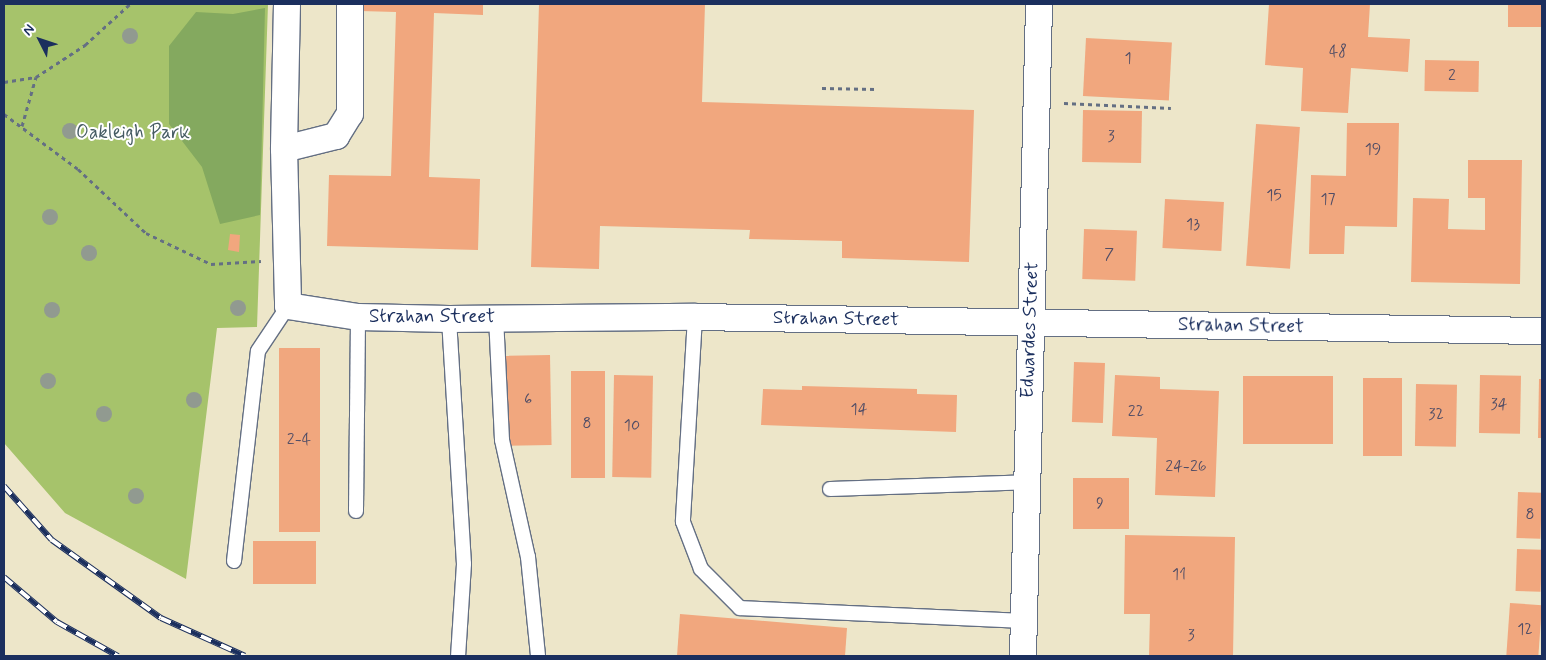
<!DOCTYPE html>
<html>
<head>
<meta charset="utf-8">
<style>
  body { margin:0 }
  #map { position:relative; width:1546px; height:660px; overflow:hidden; background:#ede6c9; font-family:Mynerve,sans-serif }
  div>[style] { position:absolute }
  [style*='--x'] { left:calc(var(--x)*1px); top:calc(var(--y)*1px); width:calc(var(--w)*1px); rotate:calc(var(--a)*1deg) }
  .green>* { inset:0; background:#a6c36b }
  .forest>* { inset:0; background:#84a95f }
  .building>* { inset:0; background:#f1a77e; transform-origin:0 0 }
  .path>* { height:3px; margin-top:-1.5px; transform-origin:0; background:repeating-linear-gradient(90deg,#646f83 0 4px,transparent 0 8px) }
  .roads { filter:drop-shadow(1px 0 #646f83) drop-shadow(-1px 0 #646f83) drop-shadow(0 1px #646f83) drop-shadow(0 -1px #646f83) }
  .lane>* { height:14px; margin:-7px; padding:0 7px; transform-origin:7px; border-radius:7px; background:#fff }
  .street>* { height:26px; margin:-13px; padding:0 13px; transform-origin:13px; border-radius:13px; background:#fff }
  .rail>* { height:5.5px; margin-top:-2.75px; transform-origin:0; background:repeating-linear-gradient(90deg,#fff 0 11px,#1b2f5e 0 22px); box-sizing:border-box; border-block:1px solid #1b2f5e }
  .trees>* { width:16px; height:16px; margin:-8px; border-radius:50%; background:#919a90 }
  span { translate:-50% -50%; white-space:nowrap; text-align:center; line-height:1.15; -webkit-text-stroke:4px #fff; paint-order:stroke }
  .number-label { font-size:16px; color:#504d66 }
  .number-label span { -webkit-text-stroke-width:0 }
  .park-label { font-size:19px; color:#455b62 }
  .street-label { font-size:19px; color:#1b2f5e }
  .frame { position:absolute; inset:0; border:5px solid #1b2f5e; pointer-events:none }
  .north { position:absolute; left:15px; top:15px; width:50px; height:50px; -webkit-text-stroke:4px #fff; paint-order:stroke; rotate:311deg; font-size:14px; font-weight:700; line-height:20px; text-align:center; color:#1b2f5e }
  .north::after { content:''; display:block; margin:auto; width:18px; height:22px; background:#1b2f5e; clip-path:polygon(50% 0,100% 100%,50% 72%,0 100%) }
</style>
</head>
<body>
<div id="map">
  <div class="green">
    <div style="clip-path:polygon(4px 4px,268px 4px,257px 327px,217px 328px,186px 579px,65px 513px,4px 443px)"></div>
  </div>
  <div class="forest">
    <div style="clip-path:polygon(265px 8px,260px 215px,220px 224px,202px 167px,169px 124px,169px 46px,196px 12px,233px 14px)"></div>
  </div>
  <div class="building">
    <div style="clip-path:polygon(361px 4px,483px 4px,483px 15px,434px 13px,429px 177px,480px 179px,478px 250px,327px 246px,329px 175px,391px 176px,396px 12px,360px 11px)"></div>
    <div style="clip-path:polygon(539px 4px,705px 4px,702px 102px,974px 110px,969px 262px,842px 258px,842px 241px,749px 239px,750px 230px,600px 226px,599px 269px,531px 267px)"></div>
    <div style="clip-path:polygon(1269px 4px,1370px 4px,1368px 37px,1410px 39px,1408px 72px,1351px 68px,1348px 113px,1301px 111px,1303px 68px,1265px 65px)"></div>
    <div style="left:1508px;top:4px;width:34px;height:23px"></div>
    <div style="left:1086px;top:38px;width:86px;height:58px;rotate:3deg"></div>
    <div style="left:1425px;top:60px;width:54px;height:31px;rotate:1deg"></div>
    <div style="left:1083px;top:110px;width:59px;height:52px;rotate:1deg"></div>
    <div style="clip-path:polygon(1347px 123px,1399px 123px,1397px 227px,1345px 226px,1344px 254px,1309px 254px,1311px 175px,1346px 176px)"></div>
    <div style="left:1256px;top:124px;width:44px;height:142px;rotate:4deg"></div>
    <div style="clip-path:polygon(1468px 160px,1522px 160px,1520px 284px,1411px 282px,1413px 198px,1449px 199px,1448px 229px,1485px 230px,1485px 198px,1468px 198px)"></div>
    <div style="left:1165px;top:199px;width:59px;height:49px;rotate:3deg"></div>
    <div style="left:1084px;top:229px;width:53px;height:50px;rotate:2deg"></div>
    <div style="clip-path:polygon(230px 234px,240px 235px,239px 252px,228px 250px)"></div>
    <div style="left:279px;top:348px;width:41px;height:184px"></div>
    <div style="left:550px;top:355px;width:90px;height:45px;rotate:89deg"></div>
    <div style="left:1074px;top:362px;width:31px;height:60px;rotate:2deg"></div>
    <div style="left:571px;top:371px;width:34px;height:107px"></div>
    <div style="left:614px;top:375px;width:39px;height:102px;rotate:1deg"></div>
    <div style="clip-path:polygon(1115px 375px,1160px 377px,1160px 389px,1219px 391px,1215px 497px,1155px 495px,1157px 438px,1112px 436px)"></div>
    <div style="left:1480px;top:375px;width:41px;height:58px;rotate:1deg"></div>
    <div style="left:1243px;top:376px;width:90px;height:68px"></div>
    <div style="left:1363px;top:378px;width:39px;height:78px"></div>
    <div style="clip-path:polygon(1539px 379px,1542px 379px,1542px 438px,1538px 438px)"></div>
    <div style="left:1416px;top:384px;width:41px;height:62px;rotate:1deg"></div>
    <div style="clip-path:polygon(802px 386px,917px 389px,917px 394px,957px 395px,956px 432px,761px 425px,763px 389px,802px 390px)"></div>
    <div style="left:1073px;top:478px;width:56px;height:51px"></div>
    <div style="left:1518px;top:492px;width:24px;height:46px;rotate:2deg"></div>
    <div style="clip-path:polygon(1125px 535px,1235px 537px,1233px 656px,1149px 656px,1150px 614px,1124px 614px)"></div>
    <div style="left:253px;top:541px;width:63px;height:43px"></div>
    <div style="left:1517px;top:549px;width:25px;height:42px;rotate:2deg"></div>
    <div style="left:1510px;top:603px;width:32px;height:53px;rotate:4deg"></div>
    <div style="clip-path:polygon(680px 614px,847px 628px,845px 656px,677px 656px)"></div>
  </div>
  <div class="path">
    <div style="--x:4;--y:82;--w:32;--a:-9"></div>
    <div style="--x:36;--y:77;--w:59;--a:-33.1"></div>
    <div style="--x:85;--y:45;--w:61;--a:-42.3"></div>
    <div style="--x:822;--y:88;--w:54;--a:1.1"></div>
    <div style="--x:1064;--y:103;--w:107;--a:2.7"></div>
    <div style="--x:4;--y:114;--w:92;--a:36.6"></div>
    <div style="--x:78;--y:169;--w:93;--a:43.3"></div>
    <div style="--x:146;--y:233;--w:72;--a:25.5"></div>
    <div style="--x:211;--y:264;--w:50;--a:-3.4"></div>
    <div style="--x:22;--y:126;--w:51;--a:-74.1"></div>
  </div>
  <div class="roads">
    <div class="lane">
      <div style="--x:496;--y:317;--w:123;--a:87.2"></div>
      <div style="--x:502;--y:440;--w:120;--a:77.5"></div>
      <div style="--x:528;--y:557;--w:100;--a:84.2"></div>
      <div style="--x:695;--y:317;--w:205;--a:93.4"></div>
      <div style="--x:683;--y:522;--w:50;--a:69"></div>
      <div style="--x:701;--y:569;--w:55;--a:45"></div>
      <div style="--x:740;--y:608;--w:283;--a:2.6"></div>
      <div style="--x:449;--y:319;--w:245;--a:86.5"></div>
      <div style="--x:464;--y:564;--w:92;--a:93.7"></div>
      <div style="--x:830;--y:489;--w:197;--a:-2"></div>
      <div style="--x:356;--y:511;--w:194;--a:-89.4"></div>
      <div style="--x:234;--y:561;--w:211;--a:-83.5"></div>
      <div style="--x:258;--y:351;--w:54;--a:-56.3"></div>
    </div>
    <div class="street">
      <div style="--x:287;--y:4;--w:145;--a:91.2"></div>
      <div style="--x:284;--y:149;--w:157;--a:88.5"></div>
      <div style="--x:288;--y:306;--w:71;--a:8.9"></div>
      <div style="--x:358;--y:317;--w:91;--a:1.3"></div>
      <div style="--x:449;--y:319;--w:246;--a:-0.5"></div>
      <div style="--x:695;--y:317;--w:847;--a:0.95"></div>
      <div style="--x:284;--y:149;--w:54;--a:-14"></div>
      <div style="--x:336;--y:136;--w:26;--a:-58"></div>
      <div style="--x:350;--y:114;--w:110;--a:-90"></div>
      <div style="--x:1023;--y:656;--w:652;--a:-88.59"></div>
    </div>
  </div>
  <div class="rail">
    <div style="--x:4;--y:486;--w:72;--a:48.4"></div>
    <div style="--x:52;--y:540;--w:134;--a:35.6"></div>
    <div style="--x:161;--y:618;--w:92;--a:24.3"></div>
    <div style="--x:4;--y:577;--w:70;--a:40.3"></div>
    <div style="--x:57;--y:622;--w:70;--a:29.1"></div>
  </div>
  <div class="trees">
    <div style="left:130px;top:36px"></div>
    <div style="left:70px;top:131px"></div>
    <div style="left:50px;top:217px"></div>
    <div style="left:89px;top:253px"></div>
    <div style="left:238px;top:308px"></div>
    <div style="left:52px;top:310px"></div>
    <div style="left:48px;top:381px"></div>
    <div style="left:194px;top:400px"></div>
    <div style="left:104px;top:414px"></div>
    <div style="left:136px;top:496px"></div>
  </div>
  <div class="number-label">
    <span style="left:1338px;top:52px">48</span>
    <span style="left:1128px;top:59px">1</span>
    <span style="left:1452px;top:76px">2</span>
    <span style="left:1111px;top:137px">3</span>
    <span style="left:1373px;top:150px">19</span>
    <span style="left:1274px;top:196px">15</span>
    <span style="left:1328px;top:200px">17</span>
    <span style="left:1193px;top:225px">13</span>
    <span style="left:1109px;top:255px">7</span>
    <span style="left:528px;top:400px">6</span>
    <span style="left:1499px;top:405px">34</span>
    <span style="left:859px;top:410px">14</span>
    <span style="left:1136px;top:412px">22</span>
    <span style="left:1436px;top:415px">32</span>
    <span style="left:587px;top:424px">8</span>
    <span style="left:632px;top:426px">10</span>
    <span style="left:299px;top:440px">2-4</span>
    <span style="left:1186px;top:467px">24-26</span>
    <span style="left:1100px;top:504px">9</span>
    <span style="left:1530px;top:515px">8</span>
    <span style="left:1179px;top:575px">11</span>
    <span style="left:1525px;top:630px">12</span>
    <span style="left:1191px;top:636px">3</span>
  </div>
  <div class="park-label">
    <span style="left:133px;top:133px">Oakleigh Park</span>
  </div>
  <div class="street-label">
    <span style="left:432px;top:317px">Strahan Street</span>
    <span style="left:836px;top:319px;rotate:1deg">Strahan Street</span>
    <span style="left:1241px;top:326px;rotate:1deg">Strahan Street</span>
    <span style="left:1030px;top:330px;rotate:-88deg">Edwardes Street</span>
  </div>
  <div class="frame"></div>
  <div class="north">N</div>
</div>
</body>
</html>
